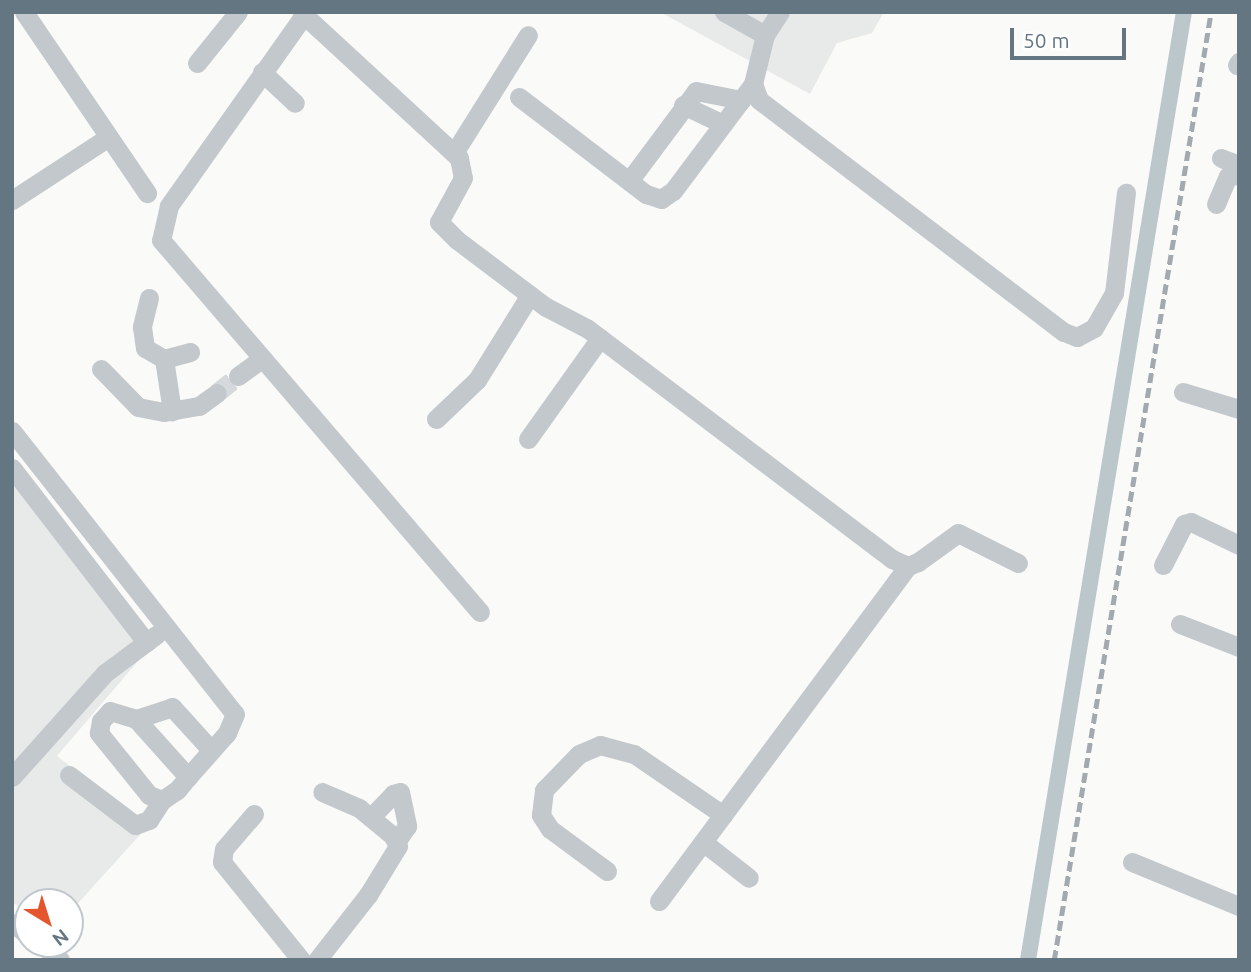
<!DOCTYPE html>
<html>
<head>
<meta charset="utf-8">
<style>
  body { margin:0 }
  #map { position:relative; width:1251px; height:972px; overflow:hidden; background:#fafaf8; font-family:Ubuntu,sans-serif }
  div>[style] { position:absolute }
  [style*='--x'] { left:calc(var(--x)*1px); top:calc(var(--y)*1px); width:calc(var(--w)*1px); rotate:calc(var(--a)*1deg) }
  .built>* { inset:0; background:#e8e9e9 }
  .canal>* { height:16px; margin:-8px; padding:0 8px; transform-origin:8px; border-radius:8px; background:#bbc7cb }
  .minor-tunnel>* { height:19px; margin-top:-9.5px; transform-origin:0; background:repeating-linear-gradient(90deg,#d5d9db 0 19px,transparent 0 29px) }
  .minor>* { height:19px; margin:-9.5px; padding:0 9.5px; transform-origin:9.5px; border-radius:9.5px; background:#c3c8cc }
  .rail>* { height:4.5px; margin-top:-2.25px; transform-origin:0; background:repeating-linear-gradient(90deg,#a2aab0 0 10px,transparent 0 15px) }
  span { translate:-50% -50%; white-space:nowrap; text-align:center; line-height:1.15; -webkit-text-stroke:7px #fff; paint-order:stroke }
  .frame { position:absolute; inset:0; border:14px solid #657683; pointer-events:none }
  .north { position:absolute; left:14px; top:888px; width:70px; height:70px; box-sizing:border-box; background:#fff; border:2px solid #c1c8cd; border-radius:50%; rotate:142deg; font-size:19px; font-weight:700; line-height:28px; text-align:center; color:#657683 }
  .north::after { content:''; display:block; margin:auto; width:24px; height:32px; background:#e4572e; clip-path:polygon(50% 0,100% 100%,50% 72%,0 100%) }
  .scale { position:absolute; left:1010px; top:28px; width:116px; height:32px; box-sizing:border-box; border:4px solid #657683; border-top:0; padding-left:9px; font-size:21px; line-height:24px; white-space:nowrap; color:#657683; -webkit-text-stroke:5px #fff; paint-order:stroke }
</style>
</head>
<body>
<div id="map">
  <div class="built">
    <div style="clip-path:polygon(660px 12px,884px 12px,872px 33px,837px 43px,810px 94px)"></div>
    <div style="clip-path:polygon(12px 461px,156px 640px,57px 756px,148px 826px,70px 912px,70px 902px,28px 902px,28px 913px,12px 902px)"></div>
  </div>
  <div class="canal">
    <div style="--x:1028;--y:960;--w:961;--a:-80.66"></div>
  </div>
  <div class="minor-tunnel">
    <div style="--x:217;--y:393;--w:27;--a:-39"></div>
  </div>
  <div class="minor">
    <div style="--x:24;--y:12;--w:219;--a:55.8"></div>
    <div style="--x:302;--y:12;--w:4;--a:56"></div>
    <div style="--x:304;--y:15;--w:234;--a:125.3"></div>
    <div style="--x:169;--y:206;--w:35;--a:103"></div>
    <div style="--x:161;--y:240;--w:490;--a:49.4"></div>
    <div style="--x:724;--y:12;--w:47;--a:29.3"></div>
    <div style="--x:765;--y:35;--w:27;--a:-57"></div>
    <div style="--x:304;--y:15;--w:211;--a:42.7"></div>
    <div style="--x:459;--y:158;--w:20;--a:79"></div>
    <div style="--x:463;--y:178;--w:50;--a:118.6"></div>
    <div style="--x:439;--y:222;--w:25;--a:45"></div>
    <div style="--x:457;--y:240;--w:111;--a:37"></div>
    <div style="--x:546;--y:307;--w:47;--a:27.6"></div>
    <div style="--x:588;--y:329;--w:381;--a:37.1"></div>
    <div style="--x:892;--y:559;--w:17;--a:24"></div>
    <div style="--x:908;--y:566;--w:11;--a:-22"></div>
    <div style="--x:918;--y:562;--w:49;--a:-35.9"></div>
    <div style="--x:958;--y:533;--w:67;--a:26.6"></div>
    <div style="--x:765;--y:35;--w:50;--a:103.8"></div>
    <div style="--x:753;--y:84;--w:17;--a:69"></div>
    <div style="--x:759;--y:100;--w:383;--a:37.3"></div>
    <div style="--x:1064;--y:332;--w:14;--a:21"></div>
    <div style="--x:1077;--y:337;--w:19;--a:-28"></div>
    <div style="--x:1094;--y:328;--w:40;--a:-60.3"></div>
    <div style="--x:1114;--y:293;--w:101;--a:-83.2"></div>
    <div style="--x:197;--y:63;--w:65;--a:-51.2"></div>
    <div style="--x:1237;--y:65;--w:4;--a:-56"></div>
    <div style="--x:262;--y:72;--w:45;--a:43.2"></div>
    <div style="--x:519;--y:97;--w:160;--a:37.4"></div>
    <div style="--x:646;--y:194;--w:16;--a:18"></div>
    <div style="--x:661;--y:199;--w:14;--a:-34"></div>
    <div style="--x:673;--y:191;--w:134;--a:-53.2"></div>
    <div style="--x:683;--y:105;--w:44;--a:25.4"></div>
    <div style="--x:454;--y:153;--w:139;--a:-57.9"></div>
    <div style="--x:1221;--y:158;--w:19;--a:21"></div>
    <div style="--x:629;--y:181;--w:112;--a:-53.3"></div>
    <div style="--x:696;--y:91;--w:46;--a:11.3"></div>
    <div style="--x:12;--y:200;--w:113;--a:-33.1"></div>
    <div style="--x:1216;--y:204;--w:30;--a:-67"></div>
    <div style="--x:1228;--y:176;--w:11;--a:-5"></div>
    <div style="--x:149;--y:298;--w:30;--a:104"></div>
    <div style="--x:142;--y:327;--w:21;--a:82"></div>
    <div style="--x:145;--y:348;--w:22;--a:30"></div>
    <div style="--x:164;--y:359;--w:27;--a:-15"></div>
    <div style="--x:164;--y:359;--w:53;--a:81.3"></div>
    <div style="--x:101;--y:369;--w:53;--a:45.8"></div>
    <div style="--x:138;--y:407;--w:26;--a:11"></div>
    <div style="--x:164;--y:412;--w:36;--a:-10"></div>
    <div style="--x:199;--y:406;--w:22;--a:-36"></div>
    <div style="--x:238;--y:376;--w:29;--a:-36"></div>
    <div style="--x:1183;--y:392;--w:59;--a:16.9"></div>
    <div style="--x:436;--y:419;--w:57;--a:-43.6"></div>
    <div style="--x:477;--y:380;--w:100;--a:-58.1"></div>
    <div style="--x:12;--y:431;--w:360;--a:51.8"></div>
    <div style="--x:235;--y:714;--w:21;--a:113"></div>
    <div style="--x:227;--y:733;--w:59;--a:131.6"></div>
    <div style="--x:188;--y:777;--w:17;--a:130"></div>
    <div style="--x:177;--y:790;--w:18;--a:146"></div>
    <div style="--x:162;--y:800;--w:14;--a:-159"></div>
    <div style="--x:149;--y:795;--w:80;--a:-128.9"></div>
    <div style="--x:99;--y:733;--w:12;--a:-81"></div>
    <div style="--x:101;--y:721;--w:13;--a:-48"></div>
    <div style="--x:110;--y:711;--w:27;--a:17"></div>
    <div style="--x:136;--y:719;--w:38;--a:-18"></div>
    <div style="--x:172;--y:707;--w:58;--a:47.8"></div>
    <div style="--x:528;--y:439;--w:124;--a:-54.5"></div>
    <div style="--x:12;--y:468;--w:220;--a:52.4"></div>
    <div style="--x:1163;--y:565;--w:46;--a:-62.9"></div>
    <div style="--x:1184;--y:524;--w:7;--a:-16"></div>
    <div style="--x:1191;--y:522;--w:53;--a:25.6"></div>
    <div style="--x:1180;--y:624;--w:63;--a:21.3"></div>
    <div style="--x:136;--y:719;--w:78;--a:48.1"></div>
    <div style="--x:69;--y:775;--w:83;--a:37.1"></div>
    <div style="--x:135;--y:825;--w:15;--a:-20"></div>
    <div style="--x:149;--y:820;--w:24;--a:-57"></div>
    <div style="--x:12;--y:777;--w:140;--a:-48.2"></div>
    <div style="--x:105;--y:673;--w:64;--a:-36.7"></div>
    <div style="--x:254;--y:814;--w:46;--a:130.6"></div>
    <div style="--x:224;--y:849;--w:13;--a:99"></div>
    <div style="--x:222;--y:862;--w:126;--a:51.1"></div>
    <div style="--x:371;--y:817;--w:32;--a:-46"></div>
    <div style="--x:393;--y:794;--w:7;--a:-16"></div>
    <div style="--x:400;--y:792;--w:35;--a:78"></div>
    <div style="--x:407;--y:826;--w:18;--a:124"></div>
    <div style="--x:703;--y:842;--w:58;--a:38"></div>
    <div style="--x:1132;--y:862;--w:116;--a:22.4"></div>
    <div style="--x:607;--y:871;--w:71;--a:-143.6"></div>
    <div style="--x:550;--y:829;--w:17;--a:-123"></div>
    <div style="--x:541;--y:815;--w:25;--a:-83"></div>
    <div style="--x:544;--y:790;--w:50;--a:-45.8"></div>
    <div style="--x:579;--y:754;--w:23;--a:-23"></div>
    <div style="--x:600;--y:745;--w:35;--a:15"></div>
    <div style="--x:634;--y:754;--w:108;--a:34.4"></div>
    <div style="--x:659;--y:901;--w:417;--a:-53.4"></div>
    <div style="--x:12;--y:923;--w:20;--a:37"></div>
    <div style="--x:41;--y:944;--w:25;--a:40"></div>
    <div style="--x:317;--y:960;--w:83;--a:-51.9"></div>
    <div style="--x:368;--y:895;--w:57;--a:-58.5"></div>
    <div style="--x:398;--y:846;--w:11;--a:-117"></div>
    <div style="--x:393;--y:836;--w:44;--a:-140.5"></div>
    <div style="--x:359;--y:808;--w:40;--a:-156.6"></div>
  </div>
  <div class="rail">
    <div style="--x:1054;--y:960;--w:961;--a:-80.6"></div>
  </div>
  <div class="frame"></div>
  <div class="north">N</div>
  <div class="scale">50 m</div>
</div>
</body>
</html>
